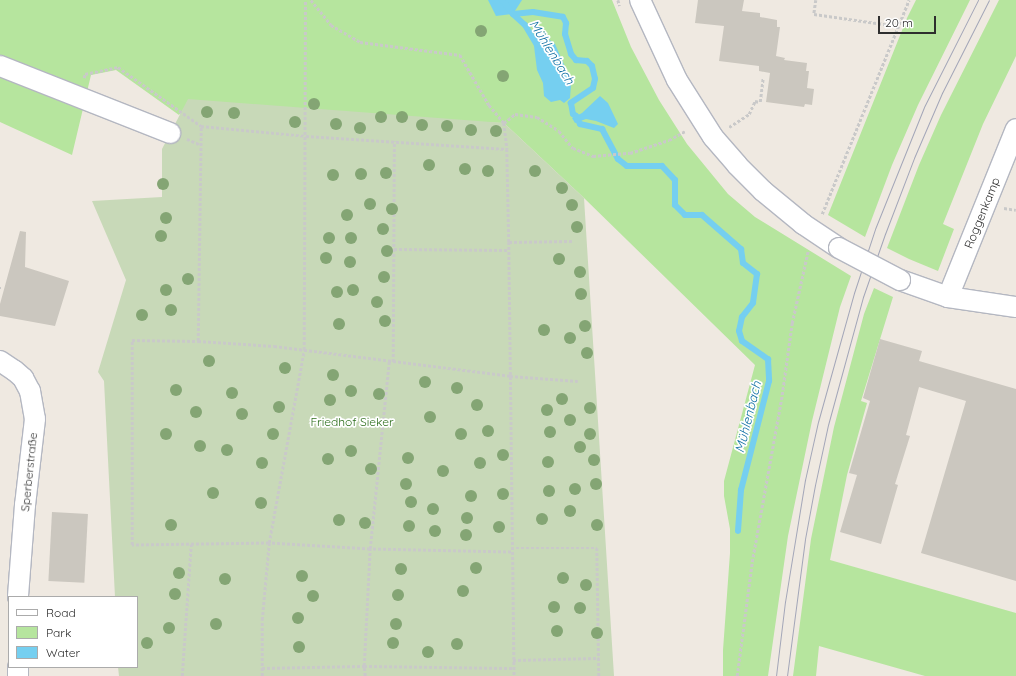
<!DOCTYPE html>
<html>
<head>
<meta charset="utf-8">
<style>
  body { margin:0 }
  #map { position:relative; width:1016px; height:676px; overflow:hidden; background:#efe9e1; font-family:Quicksand,sans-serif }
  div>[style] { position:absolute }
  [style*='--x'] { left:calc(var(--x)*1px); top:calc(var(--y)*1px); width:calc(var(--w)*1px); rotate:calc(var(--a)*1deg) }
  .green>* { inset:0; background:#b6e59e }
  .cemetery>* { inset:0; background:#c8d9b8 }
  .water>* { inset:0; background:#75cff0 }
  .stream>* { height:6px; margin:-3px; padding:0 3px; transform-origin:3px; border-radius:3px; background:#75cff0 }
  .building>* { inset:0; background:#cbc7bf; transform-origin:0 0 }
  .path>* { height:2.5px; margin-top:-1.25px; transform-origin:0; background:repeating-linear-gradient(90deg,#c9c9c9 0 3px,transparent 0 5px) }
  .roads { filter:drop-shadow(1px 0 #b4b7c1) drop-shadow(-1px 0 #b4b7c1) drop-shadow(0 1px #b4b7c1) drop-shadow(0 -1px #b4b7c1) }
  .minor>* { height:20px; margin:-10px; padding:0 10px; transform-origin:10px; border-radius:10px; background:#fff }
  .tram>* { height:1px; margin:-0.5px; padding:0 0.5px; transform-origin:0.5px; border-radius:0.5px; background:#a3a6b8 }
  .bridges { filter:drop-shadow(1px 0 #b4b7c1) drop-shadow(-1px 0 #b4b7c1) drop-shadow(0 1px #b4b7c1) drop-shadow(0 -1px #b4b7c1) }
  .minor-bridge>* { height:20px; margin:-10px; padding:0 10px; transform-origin:10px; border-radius:10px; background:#fff }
  .trees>* { width:12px; height:12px; margin:-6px; border-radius:50%; background:#84a574 }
  span { translate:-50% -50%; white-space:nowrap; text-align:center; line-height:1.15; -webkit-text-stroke:3.5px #fff; paint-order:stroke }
  .street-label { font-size:12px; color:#2e2e2e }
  .park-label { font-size:12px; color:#2c6e1b }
  .water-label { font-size:13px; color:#0d6fa3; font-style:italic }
  .legend { position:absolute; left:8px; top:596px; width:130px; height:72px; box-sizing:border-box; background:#fff; border:1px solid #ababab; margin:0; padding:5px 7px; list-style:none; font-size:12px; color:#2e2e2e }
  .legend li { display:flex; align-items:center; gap:8px; height:20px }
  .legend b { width:20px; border:1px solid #ababab }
  .scale { position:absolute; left:878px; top:16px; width:58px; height:18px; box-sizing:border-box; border:2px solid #2e2e2e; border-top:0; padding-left:5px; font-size:12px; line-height:14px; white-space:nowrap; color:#2e2e2e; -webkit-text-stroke:3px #fff; paint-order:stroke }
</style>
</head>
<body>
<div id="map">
  <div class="green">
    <div style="clip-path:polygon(0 0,612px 0,631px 47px,659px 100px,687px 144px,728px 194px,755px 217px,851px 276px,840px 307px,812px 421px,788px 536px,768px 676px,723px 676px,723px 650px,730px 553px,730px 529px,724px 496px,724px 481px,755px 365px,584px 198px,504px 123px,181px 112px,179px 115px,116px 70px,91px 75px,72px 155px,0 122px)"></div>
    <div style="clip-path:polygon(916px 0,970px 0,918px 105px,892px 165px,865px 237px,828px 215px,907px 18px)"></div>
    <div style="clip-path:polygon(999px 0,1016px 0,1016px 56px,983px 124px,943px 224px,954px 229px,938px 271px,909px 259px,887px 248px,919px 165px,941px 115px)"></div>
    <div style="clip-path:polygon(874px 288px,893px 297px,861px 401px,867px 403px,847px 475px,830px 560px,1016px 613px,1016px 676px,925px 676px,819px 646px,816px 676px,793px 676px,811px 539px,834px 427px,864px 314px)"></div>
  </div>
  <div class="cemetery">
    <div style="clip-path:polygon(188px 99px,504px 123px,584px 198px,614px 676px,119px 676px,118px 667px,137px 667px,137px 597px,115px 597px,104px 381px,98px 372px,126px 280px,92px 201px,162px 197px,162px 149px)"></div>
  </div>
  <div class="water">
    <div style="clip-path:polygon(488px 0,522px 0,513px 14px,496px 16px)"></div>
    <div style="clip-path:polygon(538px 31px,555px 44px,566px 69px,571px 85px,570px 98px,564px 103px,560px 100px,551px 102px,544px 96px,543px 83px,537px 70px,533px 38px)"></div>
    <div style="clip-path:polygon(600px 96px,608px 103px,618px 124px,614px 128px,596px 121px,586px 119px,575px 123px,572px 118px,582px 113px)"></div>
  </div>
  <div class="stream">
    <div style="--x:502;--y:0;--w:18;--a:52"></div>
    <div style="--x:513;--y:14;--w:20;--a:-6"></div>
    <div style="--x:533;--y:12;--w:30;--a:9"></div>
    <div style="--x:563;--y:17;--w:7;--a:63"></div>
    <div style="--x:566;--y:23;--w:11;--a:95"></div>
    <div style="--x:565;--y:34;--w:21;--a:73"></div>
    <div style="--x:571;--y:54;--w:8;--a:50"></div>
    <div style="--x:576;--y:60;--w:11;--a:5"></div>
    <div style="--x:587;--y:61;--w:7;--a:45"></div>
    <div style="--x:592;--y:66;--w:13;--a:77"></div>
    <div style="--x:595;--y:79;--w:9;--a:103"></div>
    <div style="--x:593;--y:88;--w:27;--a:146"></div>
    <div style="--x:571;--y:103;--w:11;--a:80"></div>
    <div style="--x:573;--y:114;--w:4;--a:34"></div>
    <div style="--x:576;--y:116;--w:9;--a:63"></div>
    <div style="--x:580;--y:124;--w:23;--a:13"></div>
    <div style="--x:602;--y:129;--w:34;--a:62"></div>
    <div style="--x:618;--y:159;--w:11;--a:38"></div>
    <div style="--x:627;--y:166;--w:35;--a:0"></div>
    <div style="--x:662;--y:166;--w:19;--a:47"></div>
    <div style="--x:675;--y:180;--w:25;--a:90"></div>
    <div style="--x:675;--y:205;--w:14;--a:45"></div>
    <div style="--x:685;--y:215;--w:17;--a:0"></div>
    <div style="--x:702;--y:215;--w:52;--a:41.1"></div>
    <div style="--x:741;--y:249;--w:14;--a:82"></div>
    <div style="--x:743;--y:263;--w:18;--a:38"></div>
    <div style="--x:757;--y:274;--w:29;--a:98"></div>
    <div style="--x:753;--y:303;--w:18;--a:128"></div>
    <div style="--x:742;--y:317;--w:14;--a:102"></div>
    <div style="--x:739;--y:331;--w:10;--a:73"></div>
    <div style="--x:742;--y:341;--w:32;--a:35"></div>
    <div style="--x:768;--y:359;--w:22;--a:87"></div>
    <div style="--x:769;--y:381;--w:113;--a:104.4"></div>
    <div style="--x:741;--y:490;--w:41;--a:94.2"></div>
    <div style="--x:513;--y:14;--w:16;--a:43"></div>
    <div style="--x:525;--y:25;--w:23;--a:59"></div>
  </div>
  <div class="building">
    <div style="clip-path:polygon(698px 0,744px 0,742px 11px,760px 13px,760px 17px,777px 20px,777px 27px,780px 27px,776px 56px,785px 58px,784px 60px,807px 63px,806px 71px,809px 71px,807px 88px,814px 89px,812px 105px,805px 104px,804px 107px,766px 102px,770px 73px,759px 71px,759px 66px,719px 61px,724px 26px,695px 23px)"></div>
    <div style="clip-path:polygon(20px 231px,26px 232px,25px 267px,69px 281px,55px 326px,0 316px,0 304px)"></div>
    <div style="clip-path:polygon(880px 339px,922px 351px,919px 361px,1016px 389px,1016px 581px,921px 553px,966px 401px,919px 387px,906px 435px,910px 436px,895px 484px,898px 485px,881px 544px,840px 532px,857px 475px,849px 473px,870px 401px,863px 398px)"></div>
    <div style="left:52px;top:512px;width:36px;height:69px;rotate:3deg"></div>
  </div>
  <div class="path">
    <div style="--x:311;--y:0;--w:32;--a:51"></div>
    <div style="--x:331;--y:25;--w:34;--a:30"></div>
    <div style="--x:360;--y:42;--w:101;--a:7.4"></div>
    <div style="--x:460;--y:55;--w:58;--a:59.9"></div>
    <div style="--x:489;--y:105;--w:23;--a:50"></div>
    <div style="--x:504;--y:123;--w:26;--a:83"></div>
    <div style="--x:507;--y:149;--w:93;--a:88.8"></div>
    <div style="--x:509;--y:242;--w:434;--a:89.3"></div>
    <div style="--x:618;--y:0;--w:6;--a:72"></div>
    <div style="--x:816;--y:0;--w:14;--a:98"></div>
    <div style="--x:814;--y:14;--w:84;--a:8.2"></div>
    <div style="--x:84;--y:78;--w:4;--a:-76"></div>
    <div style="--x:85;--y:74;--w:34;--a:-12"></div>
    <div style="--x:118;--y:67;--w:102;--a:35.4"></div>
    <div style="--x:201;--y:126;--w:105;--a:5.4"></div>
    <div style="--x:306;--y:136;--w:201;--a:3.7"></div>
    <div style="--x:504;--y:123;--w:14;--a:-39"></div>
    <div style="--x:515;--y:114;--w:22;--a:8"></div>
    <div style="--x:537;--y:117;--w:26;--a:32"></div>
    <div style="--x:559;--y:131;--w:22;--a:51"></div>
    <div style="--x:573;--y:148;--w:22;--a:22"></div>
    <div style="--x:593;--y:156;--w:37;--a:-5"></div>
    <div style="--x:630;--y:153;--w:41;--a:-18.4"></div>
    <div style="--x:669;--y:140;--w:18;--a:-29"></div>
    <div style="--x:729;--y:127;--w:24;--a:-33"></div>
    <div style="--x:749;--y:114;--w:14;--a:-65"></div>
    <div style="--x:755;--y:101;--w:5;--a:11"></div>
    <div style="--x:760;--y:102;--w:24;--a:-83"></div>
    <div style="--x:187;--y:139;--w:15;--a:23"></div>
    <div style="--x:1004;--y:208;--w:12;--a:9"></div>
    <div style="--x:822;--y:214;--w:231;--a:-67.9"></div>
    <div style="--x:509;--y:242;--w:63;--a:-0.9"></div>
    <div style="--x:394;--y:249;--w:114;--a:0.5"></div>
    <div style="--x:0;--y:288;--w:1;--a:0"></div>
    <div style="--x:198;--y:341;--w:215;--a:-89.2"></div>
    <div style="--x:393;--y:362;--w:221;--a:-89.7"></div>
    <div style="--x:511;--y:548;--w:86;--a:0"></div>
    <div style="--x:597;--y:548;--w:128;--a:89.1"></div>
    <div style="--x:511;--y:552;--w:141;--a:-178.8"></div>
    <div style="--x:370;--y:549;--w:101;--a:-176.6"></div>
    <div style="--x:269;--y:543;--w:137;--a:179.2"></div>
    <div style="--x:132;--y:545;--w:205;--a:-90"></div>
    <div style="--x:132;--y:340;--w:66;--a:0.9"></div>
    <div style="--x:198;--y:341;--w:76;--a:3.8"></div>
    <div style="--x:274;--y:346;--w:238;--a:7.2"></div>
    <div style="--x:510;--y:376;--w:68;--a:4.2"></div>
    <div style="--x:513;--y:660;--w:86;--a:-1.3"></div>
    <div style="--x:262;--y:668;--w:102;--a:-1.1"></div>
    <div style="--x:364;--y:666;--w:149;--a:0.8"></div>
    <div style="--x:182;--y:676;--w:132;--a:-86.1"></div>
    <div style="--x:262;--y:676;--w:56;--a:-90"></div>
    <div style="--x:262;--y:620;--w:77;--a:-84.8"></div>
    <div style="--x:269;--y:543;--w:196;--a:-79.7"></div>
    <div style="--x:304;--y:350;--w:350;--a:-89.8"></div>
    <div style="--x:365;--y:676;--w:10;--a:-96"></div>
    <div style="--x:364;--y:666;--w:117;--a:-87.1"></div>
    <div style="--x:370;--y:549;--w:189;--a:-84.2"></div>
    <div style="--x:737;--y:676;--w:115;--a:-82.5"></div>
    <div style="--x:752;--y:562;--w:170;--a:-79.8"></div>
    <div style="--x:782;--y:395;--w:73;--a:-82.1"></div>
    <div style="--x:792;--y:323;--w:74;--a:-77.5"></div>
  </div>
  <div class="roads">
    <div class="minor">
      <div style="--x:640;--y:0;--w:88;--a:65.2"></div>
      <div style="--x:677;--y:80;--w:67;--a:57.7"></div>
      <div style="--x:713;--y:137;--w:37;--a:49"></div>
      <div style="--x:737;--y:165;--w:37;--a:45"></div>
      <div style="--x:763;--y:191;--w:52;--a:39.5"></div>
      <div style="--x:803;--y:224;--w:43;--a:33.7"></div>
      <div style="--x:0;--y:66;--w:183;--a:21.5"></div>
      <div style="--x:900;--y:280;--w:51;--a:19.5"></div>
      <div style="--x:948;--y:297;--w:69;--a:8.4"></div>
      <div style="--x:948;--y:297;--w:181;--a:-68"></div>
      <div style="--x:0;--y:361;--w:18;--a:34"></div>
      <div style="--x:15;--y:371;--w:11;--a:41"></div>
      <div style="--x:23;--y:378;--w:15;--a:62"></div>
      <div style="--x:30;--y:391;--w:28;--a:80"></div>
      <div style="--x:35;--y:419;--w:87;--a:96.6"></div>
      <div style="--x:25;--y:505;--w:92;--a:94.4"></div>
      <div style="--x:18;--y:667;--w:9;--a:90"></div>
    </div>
  </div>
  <div class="tram">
    <div style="--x:776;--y:676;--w:75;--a:-83.1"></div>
    <div style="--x:785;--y:602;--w:124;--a:-80.7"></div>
    <div style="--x:805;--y:480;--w:59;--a:-77.4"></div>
    <div style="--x:818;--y:422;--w:134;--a:-74.4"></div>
    <div style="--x:854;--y:293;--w:67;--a:-71.8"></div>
    <div style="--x:875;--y:229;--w:131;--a:-68.1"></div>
    <div style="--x:924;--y:107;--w:120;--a:-63.2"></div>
    <div style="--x:787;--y:676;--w:138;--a:-82.5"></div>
    <div style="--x:805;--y:539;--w:55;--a:-79.5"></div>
    <div style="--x:815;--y:485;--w:61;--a:-77.8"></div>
    <div style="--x:828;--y:425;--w:133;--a:-74.7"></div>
    <div style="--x:863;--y:297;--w:67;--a:-70.8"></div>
    <div style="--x:885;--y:234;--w:81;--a:-69.1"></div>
    <div style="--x:914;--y:158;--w:71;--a:-66.7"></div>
    <div style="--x:942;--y:93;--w:104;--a:-63.2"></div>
  </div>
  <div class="bridges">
    <div class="minor-bridge">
      <div style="--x:839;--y:248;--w:69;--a:27.7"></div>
    </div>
  </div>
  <div class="trees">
    <div style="left:481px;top:31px"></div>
    <div style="left:503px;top:76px"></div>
    <div style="left:314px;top:104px"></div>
    <div style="left:207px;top:112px"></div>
    <div style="left:234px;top:113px"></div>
    <div style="left:381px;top:117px"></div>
    <div style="left:402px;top:117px"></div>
    <div style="left:295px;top:122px"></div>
    <div style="left:336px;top:124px"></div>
    <div style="left:422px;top:125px"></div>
    <div style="left:447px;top:126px"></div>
    <div style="left:360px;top:128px"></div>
    <div style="left:471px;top:130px"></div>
    <div style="left:496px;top:131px"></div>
    <div style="left:429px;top:165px"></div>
    <div style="left:465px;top:169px"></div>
    <div style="left:488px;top:171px"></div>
    <div style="left:535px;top:171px"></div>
    <div style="left:386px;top:173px"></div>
    <div style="left:361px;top:174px"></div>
    <div style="left:333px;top:175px"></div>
    <div style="left:163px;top:184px"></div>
    <div style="left:562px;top:188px"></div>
    <div style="left:370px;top:204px"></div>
    <div style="left:572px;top:205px"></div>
    <div style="left:392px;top:209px"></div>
    <div style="left:347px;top:215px"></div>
    <div style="left:166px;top:218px"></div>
    <div style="left:577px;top:227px"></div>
    <div style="left:383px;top:229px"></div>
    <div style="left:161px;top:236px"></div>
    <div style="left:329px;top:238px"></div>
    <div style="left:351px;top:238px"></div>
    <div style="left:387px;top:251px"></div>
    <div style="left:326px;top:258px"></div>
    <div style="left:559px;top:259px"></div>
    <div style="left:350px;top:262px"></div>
    <div style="left:580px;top:272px"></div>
    <div style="left:384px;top:277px"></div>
    <div style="left:188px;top:279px"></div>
    <div style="left:166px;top:290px"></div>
    <div style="left:353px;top:290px"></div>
    <div style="left:337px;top:292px"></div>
    <div style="left:581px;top:294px"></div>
    <div style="left:377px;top:302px"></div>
    <div style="left:171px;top:310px"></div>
    <div style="left:142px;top:315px"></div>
    <div style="left:385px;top:321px"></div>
    <div style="left:339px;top:324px"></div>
    <div style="left:585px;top:326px"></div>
    <div style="left:544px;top:330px"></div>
    <div style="left:570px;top:338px"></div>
    <div style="left:587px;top:353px"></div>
    <div style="left:209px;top:361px"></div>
    <div style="left:285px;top:368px"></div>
    <div style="left:333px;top:375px"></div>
    <div style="left:425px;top:382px"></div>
    <div style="left:457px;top:388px"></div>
    <div style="left:176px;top:390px"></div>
    <div style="left:351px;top:391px"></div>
    <div style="left:232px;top:393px"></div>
    <div style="left:379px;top:394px"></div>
    <div style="left:562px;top:399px"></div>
    <div style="left:330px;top:400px"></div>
    <div style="left:477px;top:405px"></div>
    <div style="left:279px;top:407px"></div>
    <div style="left:590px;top:408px"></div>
    <div style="left:547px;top:410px"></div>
    <div style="left:196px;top:412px"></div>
    <div style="left:242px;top:414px"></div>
    <div style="left:430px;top:417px"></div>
    <div style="left:570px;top:420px"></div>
    <div style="left:488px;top:431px"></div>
    <div style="left:550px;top:432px"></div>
    <div style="left:166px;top:434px"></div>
    <div style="left:273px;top:434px"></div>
    <div style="left:461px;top:434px"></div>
    <div style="left:590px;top:434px"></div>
    <div style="left:200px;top:446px"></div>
    <div style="left:580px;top:447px"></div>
    <div style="left:227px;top:450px"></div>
    <div style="left:351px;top:451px"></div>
    <div style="left:503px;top:455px"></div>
    <div style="left:408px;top:458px"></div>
    <div style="left:328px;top:459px"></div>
    <div style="left:594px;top:460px"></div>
    <div style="left:548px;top:462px"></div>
    <div style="left:262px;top:463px"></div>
    <div style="left:480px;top:463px"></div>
    <div style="left:371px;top:469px"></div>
    <div style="left:443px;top:471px"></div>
    <div style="left:406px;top:484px"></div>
    <div style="left:596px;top:484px"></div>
    <div style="left:575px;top:489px"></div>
    <div style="left:549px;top:491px"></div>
    <div style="left:213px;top:493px"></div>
    <div style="left:503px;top:494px"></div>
    <div style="left:471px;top:496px"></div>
    <div style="left:411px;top:502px"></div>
    <div style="left:261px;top:503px"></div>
    <div style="left:433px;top:509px"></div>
    <div style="left:570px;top:511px"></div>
    <div style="left:467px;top:518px"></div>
    <div style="left:542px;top:519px"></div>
    <div style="left:339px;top:520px"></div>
    <div style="left:365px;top:523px"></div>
    <div style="left:171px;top:525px"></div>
    <div style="left:597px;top:525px"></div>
    <div style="left:409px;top:526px"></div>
    <div style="left:499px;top:527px"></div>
    <div style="left:435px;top:531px"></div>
    <div style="left:466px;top:535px"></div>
    <div style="left:476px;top:568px"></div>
    <div style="left:401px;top:569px"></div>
    <div style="left:179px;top:573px"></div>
    <div style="left:302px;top:576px"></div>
    <div style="left:563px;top:578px"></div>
    <div style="left:225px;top:579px"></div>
    <div style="left:586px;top:585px"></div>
    <div style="left:463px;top:591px"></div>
    <div style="left:175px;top:594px"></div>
    <div style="left:398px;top:595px"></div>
    <div style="left:313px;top:596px"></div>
    <div style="left:554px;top:607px"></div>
    <div style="left:580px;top:608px"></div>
    <div style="left:298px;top:618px"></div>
    <div style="left:216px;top:624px"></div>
    <div style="left:396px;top:624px"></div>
    <div style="left:169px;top:628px"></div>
    <div style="left:557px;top:631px"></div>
    <div style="left:597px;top:633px"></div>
    <div style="left:147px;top:643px"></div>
    <div style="left:393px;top:643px"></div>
    <div style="left:457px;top:644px"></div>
    <div style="left:299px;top:647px"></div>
    <div style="left:428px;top:652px"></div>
  </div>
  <div class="street-label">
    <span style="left:982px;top:213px;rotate:-68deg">Roggenkamp</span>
    <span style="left:29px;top:472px;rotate:-84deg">Sperberstraße</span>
  </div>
  <div class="park-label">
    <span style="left:352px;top:422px">Friedhof Sieker</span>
  </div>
  <div class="water-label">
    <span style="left:552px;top:52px;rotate:58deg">Mühlenbach</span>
    <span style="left:748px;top:417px;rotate:-76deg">Mühlenbach</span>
  </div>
  <ul class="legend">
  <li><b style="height:5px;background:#fff"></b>Road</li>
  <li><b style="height:11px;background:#b6e59e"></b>Park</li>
  <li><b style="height:11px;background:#75cff0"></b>Water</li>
  </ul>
  <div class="scale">20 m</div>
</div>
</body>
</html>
